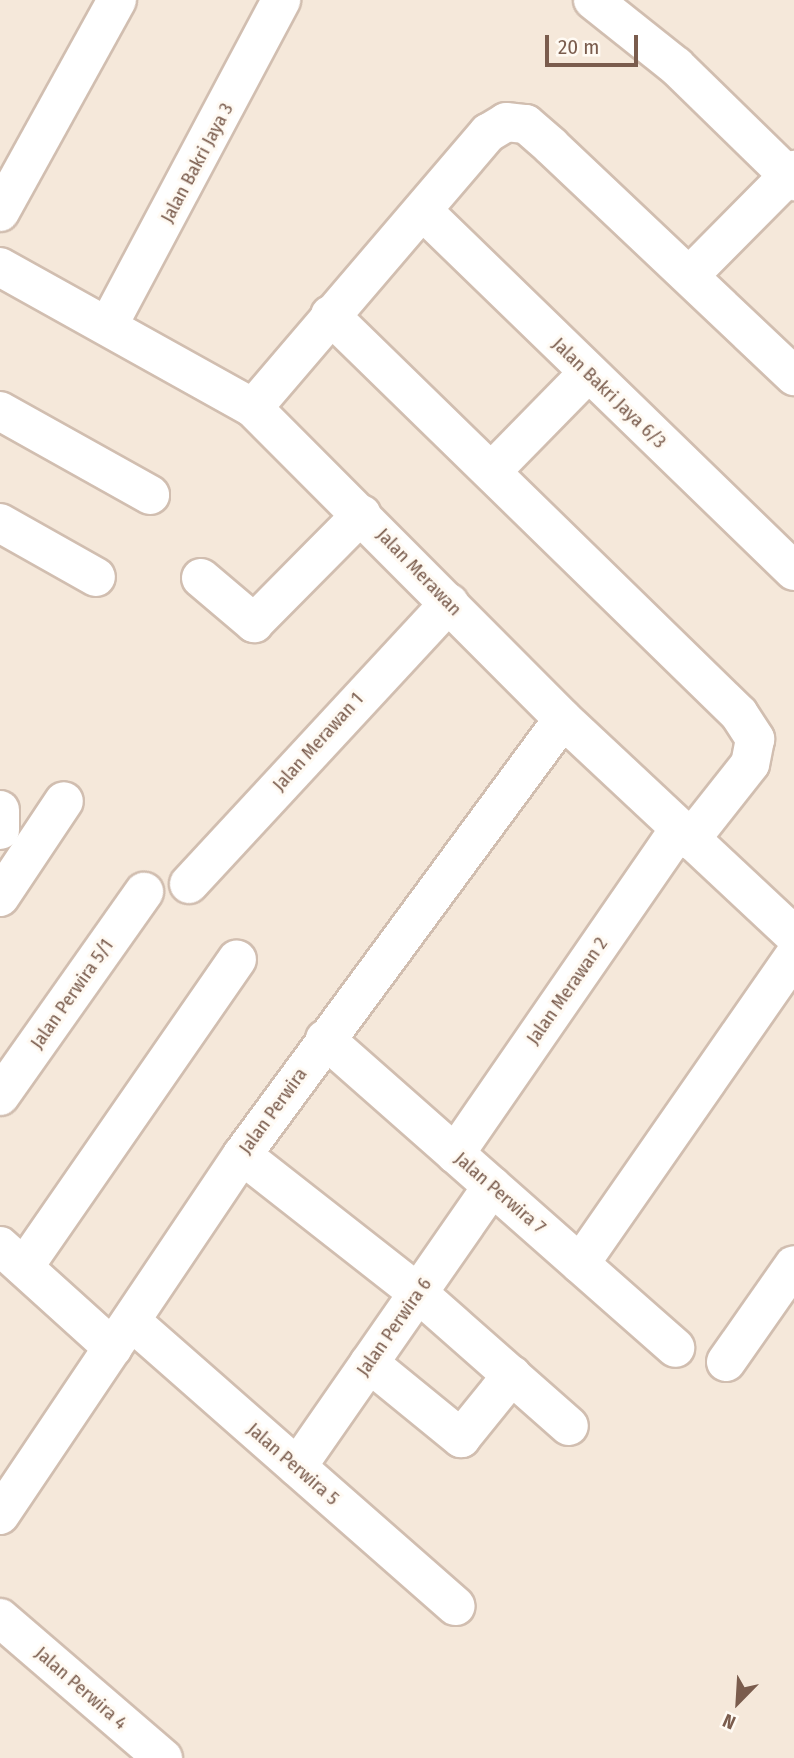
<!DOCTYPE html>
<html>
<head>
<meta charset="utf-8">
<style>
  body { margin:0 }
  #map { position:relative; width:794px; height:1758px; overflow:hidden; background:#fdf6ec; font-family:"Fira Sans Condensed",sans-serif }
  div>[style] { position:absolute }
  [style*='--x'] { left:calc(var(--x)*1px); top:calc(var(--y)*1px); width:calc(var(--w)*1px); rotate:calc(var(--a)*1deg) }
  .residential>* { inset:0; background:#f5e8da; transform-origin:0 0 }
  .roads { filter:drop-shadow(2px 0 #d1beb0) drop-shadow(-2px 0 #d1beb0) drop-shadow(0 2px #d1beb0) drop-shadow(0 -2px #d1beb0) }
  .minor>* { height:38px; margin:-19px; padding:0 19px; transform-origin:19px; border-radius:19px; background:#fff }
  span { translate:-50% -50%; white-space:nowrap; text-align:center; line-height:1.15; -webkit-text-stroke:6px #fffaf3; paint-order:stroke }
  .street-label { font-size:19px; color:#7a5c4d }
  .north { position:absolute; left:703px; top:1667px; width:70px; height:70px; -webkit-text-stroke:5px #fffaf3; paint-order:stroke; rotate:204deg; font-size:19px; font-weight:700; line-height:28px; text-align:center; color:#7a5c4d }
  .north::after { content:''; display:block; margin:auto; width:24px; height:32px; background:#7a5c4d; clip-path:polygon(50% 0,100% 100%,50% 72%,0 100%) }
  .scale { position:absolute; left:545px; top:35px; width:93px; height:32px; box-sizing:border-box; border:4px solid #7a5c4d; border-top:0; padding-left:9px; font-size:21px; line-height:24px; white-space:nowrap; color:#7a5c4d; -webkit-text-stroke:5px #fffaf3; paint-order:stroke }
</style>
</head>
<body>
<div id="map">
  <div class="residential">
    <div style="left:0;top:0;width:794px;height:1758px"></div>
  </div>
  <div class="roads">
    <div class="minor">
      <div style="--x:593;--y:0;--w:106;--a:38.5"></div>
      <div style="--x:676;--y:66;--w:165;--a:44.3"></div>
      <div style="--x:0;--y:212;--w:242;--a:-61.1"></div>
      <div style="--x:425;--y:213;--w:514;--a:44.13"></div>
      <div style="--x:0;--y:267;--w:290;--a:29.1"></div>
      <div style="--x:253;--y:408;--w:439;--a:45.1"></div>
      <div style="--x:563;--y:719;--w:316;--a:43.1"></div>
      <div style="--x:690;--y:275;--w:148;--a:-45.3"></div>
      <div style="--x:330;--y:315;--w:571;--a:44.29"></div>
      <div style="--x:739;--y:714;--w:30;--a:57"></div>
      <div style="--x:755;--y:739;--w:25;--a:101"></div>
      <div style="--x:750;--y:764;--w:97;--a:128.3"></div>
      <div style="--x:109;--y:324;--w:367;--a:-62"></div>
      <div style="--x:253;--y:408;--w:362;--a:-49.5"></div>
      <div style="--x:488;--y:133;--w:21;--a:-31"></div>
      <div style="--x:506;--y:122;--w:20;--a:6"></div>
      <div style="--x:526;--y:124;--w:33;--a:41"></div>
      <div style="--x:551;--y:146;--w:335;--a:43.4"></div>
      <div style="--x:0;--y:411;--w:172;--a:29.2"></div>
      <div style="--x:492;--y:471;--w:137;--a:-45.6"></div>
      <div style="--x:0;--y:523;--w:110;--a:29.4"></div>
      <div style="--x:201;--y:578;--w:70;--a:40.3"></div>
      <div style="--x:254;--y:623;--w:153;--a:-45.3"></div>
      <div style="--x:0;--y:810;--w:20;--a:90"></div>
      <div style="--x:189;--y:884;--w:383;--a:-47.2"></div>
      <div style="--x:0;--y:897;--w:115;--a:-56.3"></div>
      <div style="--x:325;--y:1039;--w:467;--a:41.4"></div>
      <div style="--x:0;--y:1096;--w:250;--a:-54.8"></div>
      <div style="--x:455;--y:1154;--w:395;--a:-55.4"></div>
      <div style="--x:242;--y:1155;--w:224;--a:38.1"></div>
      <div style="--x:418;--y:1293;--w:201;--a:41.4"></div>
      <div style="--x:0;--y:1246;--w:152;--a:42.1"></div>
      <div style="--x:580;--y:1264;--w:375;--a:-55.2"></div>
      <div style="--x:24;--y:1267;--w:374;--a:-55.3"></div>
      <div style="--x:131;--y:1321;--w:432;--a:41.3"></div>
      <div style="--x:726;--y:1362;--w:118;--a:-55"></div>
      <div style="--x:369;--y:1363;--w:119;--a:39.2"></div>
      <div style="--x:461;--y:1438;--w:81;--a:-51"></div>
      <div style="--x:297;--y:1467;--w:342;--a:-55.2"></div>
      <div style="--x:0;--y:1515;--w:434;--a:-56.1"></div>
      <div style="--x:242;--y:1155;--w:541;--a:-53.64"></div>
      <div style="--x:0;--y:1618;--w:215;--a:40.7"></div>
    </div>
  </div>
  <div class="street-label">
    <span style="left:197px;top:163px;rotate:-62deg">Jalan Bakri Jaya 3</span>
    <span style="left:609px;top:393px;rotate:44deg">Jalan Bakri Jaya 6/3</span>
    <span style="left:419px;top:572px;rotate:46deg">Jalan Merawan</span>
    <span style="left:318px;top:742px;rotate:-48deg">Jalan Merawan 1</span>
    <span style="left:567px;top:991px;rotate:-55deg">Jalan Merawan 2</span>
    <span style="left:72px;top:994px;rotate:-55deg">Jalan Perwira 5/1</span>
    <span style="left:273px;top:1111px;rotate:-54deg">Jalan Perwira</span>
    <span style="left:500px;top:1193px;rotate:41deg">Jalan Perwira 7</span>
    <span style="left:394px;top:1327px;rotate:-55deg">Jalan Perwira 6</span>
    <span style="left:293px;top:1464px;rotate:41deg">Jalan Perwira 5</span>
    <span style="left:81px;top:1688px;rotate:41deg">Jalan Perwira 4</span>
  </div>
  <div class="north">N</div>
  <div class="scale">20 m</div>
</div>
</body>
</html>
